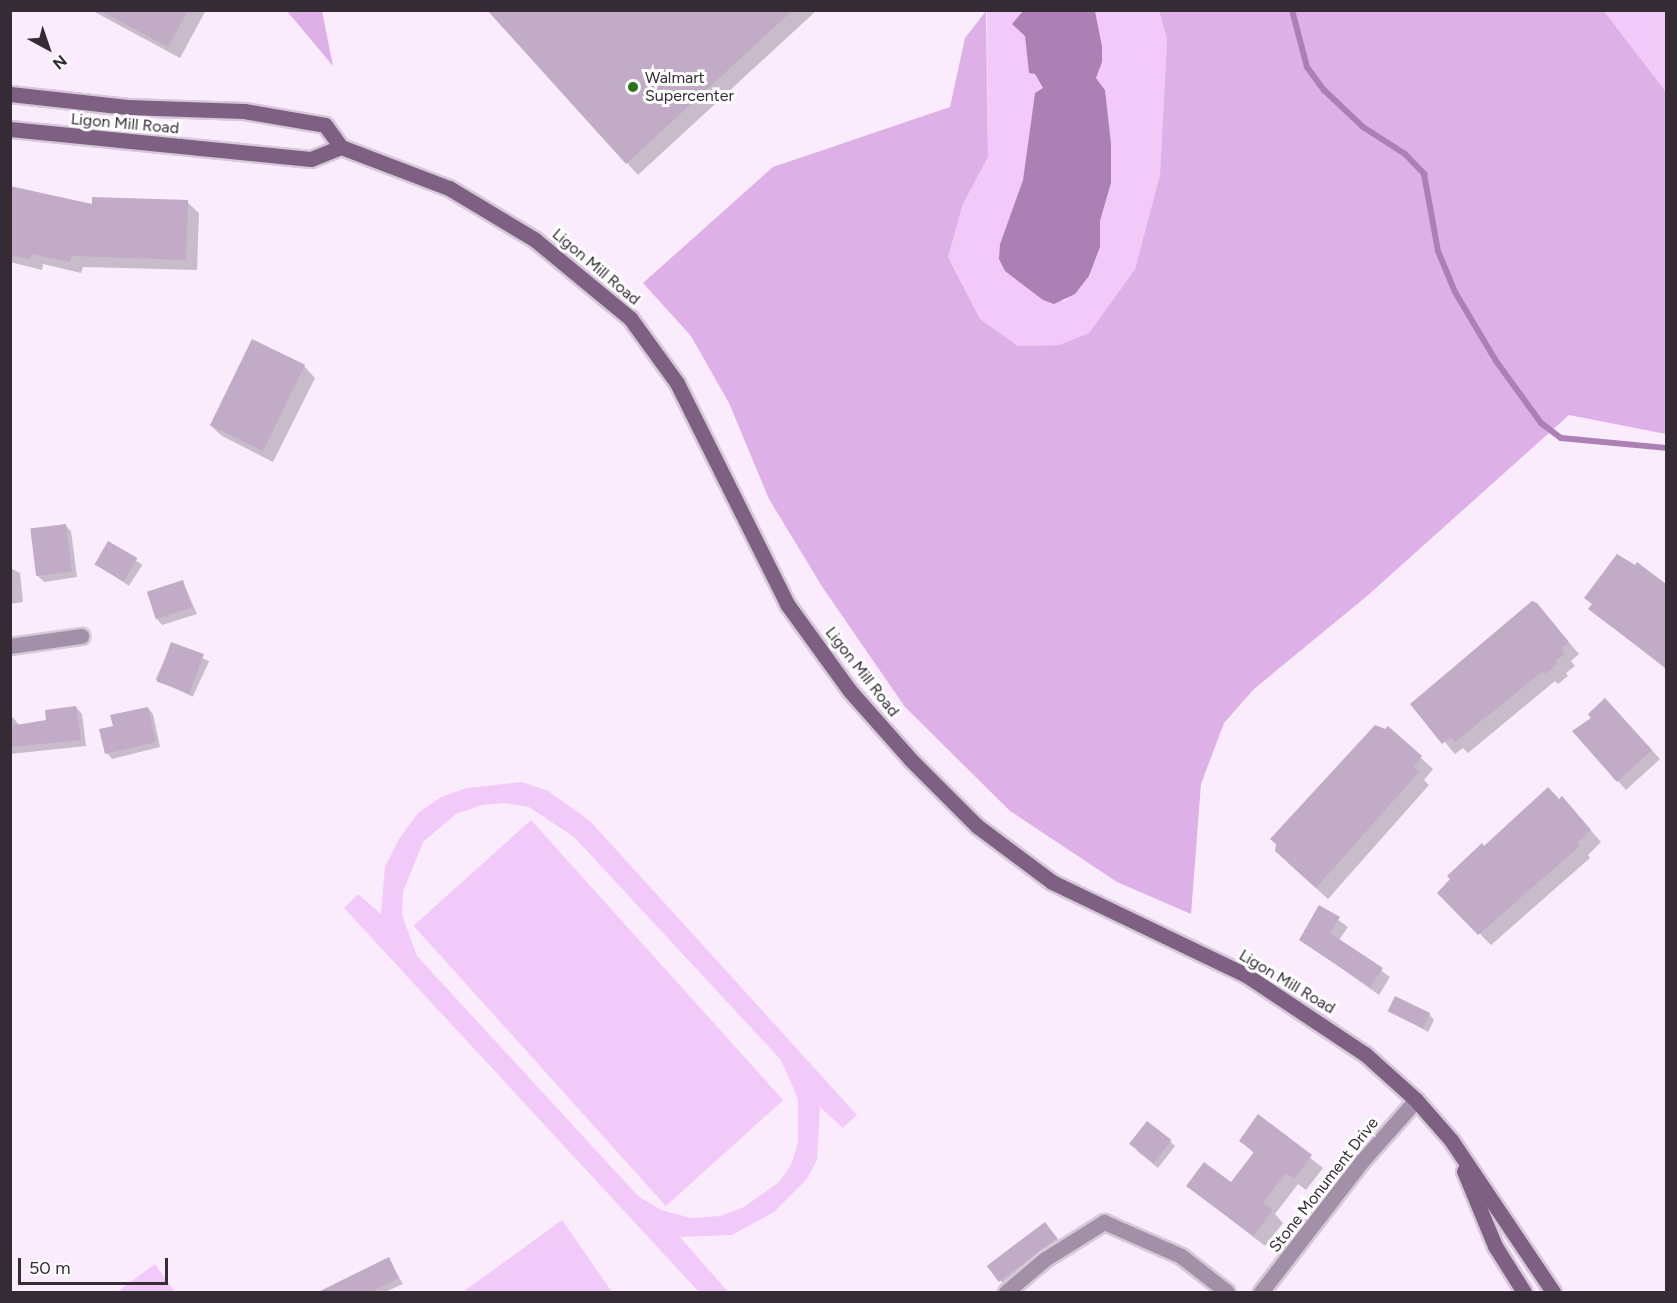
<!DOCTYPE html>
<html>
<head>
<meta charset="utf-8">
<style>
  body { margin:0 }
  #map { position:relative; width:1677px; height:1303px; overflow:hidden; background:#faecfd; font-family:Figtree,sans-serif }
  div>[style] { position:absolute }
  [style*='--x'] { left:calc(var(--x)*1px); top:calc(var(--y)*1px); width:calc(var(--w)*1px); rotate:calc(var(--a)*1deg) }
  .green>* { inset:0; background:#f1caf9; transform-origin:0 0 }
  .forest>* { inset:0; background:#deb0e8 }
  .water>* { inset:0; background:#ac80b5 }
  .shadow>* { inset:0; background:#0003; transform-origin:0 0 }
  .stream>* { height:6px; margin:-3px; padding:0 3px; transform-origin:3px; border-radius:3px; background:#ac80b5 }
  .building>* { inset:0; background:#c2abc7; transform-origin:0 0 }
  .roads { filter:drop-shadow(2px 0 #d6c9d9) drop-shadow(-2px 0 #d6c9d9) drop-shadow(0 2px #d6c9d9) drop-shadow(0 -2px #d6c9d9) }
  .street>* { height:15px; margin:-7.5px; padding:0 7.5px; transform-origin:7.5px; border-radius:7.5px; background:#a38fa7 }
  .secondary>* { height:15px; margin:-7.5px; padding:0 7.5px; transform-origin:7.5px; border-radius:7.5px; background:#7d6082 }
  .dots>* { width:16px; height:16px; translate:-50% -50%; box-sizing:border-box; border:3px solid #fff; border-radius:50% }
  span { translate:-50% -50%; white-space:nowrap; text-align:center; line-height:1.15; -webkit-text-stroke:6px #fff; paint-order:stroke }
  .poi-label { font-size:16px; color:#342b35 }
  .left { translate:0 -50%; text-align:left }
  .street-label { font-size:16px; color:#342b35 }
  .frame { position:absolute; inset:0; border:12px solid #342b35; pointer-events:none }
  .north { position:absolute; left:18px; top:18px; width:60px; height:60px; -webkit-text-stroke:4px #fff; paint-order:stroke; rotate:140deg; font-size:16px; font-weight:700; line-height:24px; text-align:center; color:#342b35 }
  .north::after { content:''; display:block; margin:auto; width:21px; height:27px; background:#342b35; clip-path:polygon(50% 0,100% 100%,50% 72%,0 100%) }
  .scale { position:absolute; left:18px; top:1258px; width:150px; height:27px; box-sizing:border-box; border:3px solid #342b35; border-top:0; padding-left:8px; font-size:18px; line-height:21px; white-space:nowrap; color:#342b35; -webkit-text-stroke:4px #fff; paint-order:stroke }
</style>
</head>
<body>
<div id="map">
  <div class="green">
    <div style="clip-path:polygon(987px 11px,1023px 11px,1029px 72px,1035px 73px,1043px 88px,1035px 94px,1023px 180px,1000px 244px,1064px 302px,1089px 276px,1100px 247px,1100px 221px,1111px 183px,1105px 90px,1096px 78px,1096px 69px,1102px 62px,1102px 46px,1095px 11px,1159px 11px,1167px 39px,1160px 176px,1135px 269px,1089px 333px,1059px 345px,1018px 346px,980px 319px,948px 257px,963px 204px,988px 157px)"></div>
    <div style="clip-path:polygon(1604px 11px,1666px 11px,1666px 92px)"></div>
    <div style="clip-path:polygon(evenodd,522px 782px,548px 791px,590px 821px,857px 1115px,843px 1128px,820px 1107px,817px 1160px,806px 1180px,774px 1212px,732px 1235px,680px 1237px,728px 1292px,699px 1292px,344px 908px,358px 894px,381px 914px,385px 867px,399px 839px,418px 813px,441px 797px,467px 788px,522px 782px,505px 803px,529px 807px,574px 837px,781px 1060px,798px 1099px,798px 1143px,791px 1165px,779px 1182px,744px 1207px,720px 1216px,691px 1218px,661px 1210px,638px 1196px,417px 956px,402px 915px,403px 892px,423px 842px,456px 814px,482px 805px,505px 803px)"></div>
    <div style="left:531px;top:820px;width:377px;height:158px;rotate:48deg"></div>
    <div style="clip-path:polygon(562px 1220px,612px 1292px,463px 1292px)"></div>
    <div style="clip-path:polygon(155px 1264px,175px 1292px,117px 1292px)"></div>
  </div>
  <div class="forest">
    <div style="clip-path:polygon(287px 11px,322px 11px,333px 66px)"></div>
    <div style="clip-path:polygon(986px 11px,988px 157px,963px 204px,948px 257px,980px 319px,1018px 346px,1059px 345px,1089px 333px,1135px 269px,1160px 175px,1167px 39px,1159px 11px,1604px 11px,1666px 92px,1666px 434px,1569px 415px,1367px 596px,1254px 689px,1224px 723px,1201px 784px,1191px 914px,1117px 882px,1010px 811px,905px 707px,823px 588px,769px 499px,729px 403px,691px 336px,643px 283px,773px 167px,950px 107px,965px 38px)"></div>
  </div>
  <div class="water">
    <div style="clip-path:polygon(1023px 11px,1095px 11px,1102px 46px,1102px 62px,1096px 78px,1105px 90px,1111px 144px,1111px 183px,1100px 221px,1100px 247px,1089px 276px,1075px 294px,1054px 304px,1043px 300px,1005px 271px,999px 259px,1000px 244px,1023px 180px,1035px 93px,1043px 88px,1035px 74px,1029px 73px,1025px 36px,1012px 24px)"></div>
  </div>
  <div class="shadow">
    <div style="clip-path:polygon(91px 10px,206px 10px,180px 58px)"></div>
    <div style="clip-path:polygon(489px 10px,817px 10px,638px 175px)"></div>
    <div style="clip-path:polygon(10px 187px,94px 206px,187px 202px,199px 213px,197px 270px,83px 267px,81px 273px,43px 264px,42px 270px,10px 262px)"></div>
    <div style="clip-path:polygon(304px 366px,315px 378px,273px 462px,222px 436px,210px 425px)"></div>
    <div style="clip-path:polygon(65px 525px,71px 531px,77px 577px,44px 582px,38px 576px)"></div>
    <div style="left:109px;top:543px;width:40px;height:25px;rotate:33deg"></div>
    <div style="clip-path:polygon(1637px 564px,1666px 585px,1666px 669px,1590px 609px)"></div>
    <div style="clip-path:polygon(10px 568px,20px 573px,23px 602px,10px 604px)"></div>
    <div style="clip-path:polygon(183px 582px,197px 614px,162px 625px,157px 619px)"></div>
    <div style="clip-path:polygon(1536px 604px,1579px 654px,1571px 661px,1575px 666px,1566px 673px,1568px 676px,1558px 684px,1555px 681px,1468px 753px,1463px 748px,1455px 754px,1412px 704px)"></div>
    <div style="left:172px;top:644px;width:41px;height:39px;rotate:25deg"></div>
    <div style="clip-path:polygon(76px 707px,82px 714px,86px 746px,10px 754px,10px 714px,20px 726px,48px 721px)"></div>
    <div style="clip-path:polygon(148px 708px,153px 714px,160px 747px,112px 759px,107px 753px,114px 727px)"></div>
    <div style="clip-path:polygon(1614px 709px,1660px 759px,1626px 790px,1574px 731px)"></div>
    <div style="clip-path:polygon(1388px 728px,1433px 769px,1424px 780px,1429px 785px,1328px 899px,1288px 863px)"></div>
    <div style="clip-path:polygon(1559px 801px,1573px 810px,1601px 842px,1588px 855px,1590px 858px,1491px 945px,1439px 893px,1484px 848px)"></div>
    <div style="clip-path:polygon(1320px 907px,1348px 927px,1339px 940px,1390px 977px,1379px 995px,1301px 940px)"></div>
    <div style="clip-path:polygon(1390px 1010px,1429px 1014px,1434px 1020px,1428px 1032px)"></div>
    <div style="clip-path:polygon(1259px 1117px,1323px 1168px,1306px 1190px,1298px 1184px,1275px 1214px,1283px 1223px,1265px 1246px,1188px 1186px,1232px 1184px,1255px 1154px,1241px 1141px)"></div>
    <div style="clip-path:polygon(1170px 1141px,1175px 1146px,1158px 1168px,1136px 1150px)"></div>
    <div style="clip-path:polygon(1050px 1229px,1062px 1244px,1007px 1288px,990px 1269px)"></div>
    <div style="clip-path:polygon(388px 1259px,403px 1284px,385px 1292px,322px 1292px)"></div>
  </div>
  <div class="stream">
    <div style="--x:1292;--y:10;--w:59;--a:75.3"></div>
    <div style="--x:1307;--y:67;--w:29;--a:54"></div>
    <div style="--x:1324;--y:90;--w:54;--a:43.5"></div>
    <div style="--x:1363;--y:127;--w:50;--a:32.7"></div>
    <div style="--x:1405;--y:154;--w:28;--a:46"></div>
    <div style="--x:1424;--y:174;--w:78;--a:79.7"></div>
    <div style="--x:1438;--y:251;--w:44;--a:67.5"></div>
    <div style="--x:1455;--y:292;--w:80;--a:59.3"></div>
    <div style="--x:1496;--y:361;--w:77;--a:54"></div>
    <div style="--x:1541;--y:423;--w:25;--a:37"></div>
    <div style="--x:1561;--y:438;--w:105;--a:5.4"></div>
  </div>
  <div class="building">
    <div style="clip-path:polygon(99px 10px,188px 10px,168px 47px)"></div>
    <div style="clip-path:polygon(487px 10px,793px 10px,626px 164px)"></div>
    <div style="clip-path:polygon(10px 186px,92px 204px,92px 197px,188px 200px,186px 260px,72px 256px,70px 262px,31px 254px,30px 259px,10px 255px)"></div>
    <div style="left:252px;top:339px;width:59px;height:96px;rotate:26deg"></div>
    <div style="left:66px;top:524px;width:48px;height:36px;rotate:83deg"></div>
    <div style="left:108px;top:541px;width:34px;height:27px;rotate:30deg"></div>
    <div style="clip-path:polygon(1617px 554px,1635px 565px,1637px 562px,1666px 584px,1666px 668px,1588px 609px,1592px 604px,1584px 598px)"></div>
    <div style="left:183px;top:580px;width:29px;height:38px;rotate:72deg"></div>
    <div style="clip-path:polygon(1532px 601px,1537px 603px,1569px 642px,1561px 648px,1565px 654px,1555px 661px,1557px 664px,1545px 674px,1543px 671px,1455px 742px,1451px 737px,1442px 744px,1410px 704px)"></div>
    <div style="left:171px;top:642px;width:35px;height:42px;rotate:20deg"></div>
    <div style="clip-path:polygon(1605px 698px,1652px 750px,1617px 782px,1572px 731px,1591px 718px,1588px 714px)"></div>
    <div style="clip-path:polygon(76px 706px,81px 740px,10px 747px,10px 726px,46px 720px,45px 710px)"></div>
    <div style="clip-path:polygon(148px 707px,156px 742px,105px 754px,99px 729px,113px 726px,110px 715px)"></div>
    <div style="clip-path:polygon(1375px 725px,1385px 729px,1388px 726px,1422px 756px,1414px 767px,1419px 772px,1316px 888px,1275px 851px,1276px 844px,1270px 839px)"></div>
    <div style="clip-path:polygon(1548px 787px,1559px 799px,1562px 796px,1591px 830px,1577px 843px,1580px 846px,1478px 935px,1437px 893px,1450px 879px,1447px 876px,1482px 843px,1484px 846px)"></div>
    <div style="clip-path:polygon(1319px 905px,1340px 917px,1330px 933px,1383px 968px,1370px 987px,1299px 940px)"></div>
    <div style="left:1395px;top:996px;width:39px;height:17px;rotate:26deg"></div>
    <div style="clip-path:polygon(1258px 1114px,1312px 1155px,1294px 1179px,1286px 1173px,1263px 1203px,1273px 1210px,1253px 1236px,1186px 1186px,1204px 1162px,1231px 1182px,1254px 1152px,1239px 1141px)"></div>
    <div style="left:1147px;top:1121px;width:31px;height:29px;rotate:38deg"></div>
    <div style="left:1045px;top:1222px;width:20px;height:73px;rotate:53deg"></div>
    <div style="clip-path:polygon(389px 1257px,399px 1278px,369px 1293px,316px 1293px)"></div>
  </div>
  <div class="roads">
    <div class="street">
      <div style="--x:10;--y:646;--w:72;--a:-8"></div>
      <div style="--x:1006;--y:1292;--w:51;--a:-40.2"></div>
      <div style="--x:1045;--y:1259;--w:70;--a:-32.1"></div>
      <div style="--x:1104;--y:1222;--w:84;--a:23.8"></div>
      <div style="--x:1181;--y:1256;--w:58;--a:38"></div>
      <div style="--x:1261;--y:1292;--w:165;--a:-52.4"></div>
      <div style="--x:1362;--y:1161;--w:81;--a:-48.5"></div>
    </div>
    <div class="secondary">
      <div style="--x:10;--y:94;--w:118;--a:6.3"></div>
      <div style="--x:127;--y:107;--w:117;--a:2"></div>
      <div style="--x:244;--y:111;--w:82;--a:9.8"></div>
      <div style="--x:325;--y:125;--w:27;--a:54"></div>
      <div style="--x:341;--y:147;--w:116;--a:20.8"></div>
      <div style="--x:449;--y:188;--w:99;--a:31"></div>
      <div style="--x:534;--y:239;--w:124;--a:39.5"></div>
      <div style="--x:630;--y:318;--w:80;--a:54.1"></div>
      <div style="--x:677;--y:383;--w:247;--a:63.5"></div>
      <div style="--x:787;--y:604;--w:107;--a:54.1"></div>
      <div style="--x:850;--y:691;--w:92;--a:48.5"></div>
      <div style="--x:911;--y:760;--w:93;--a:45"></div>
      <div style="--x:977;--y:826;--w:94;--a:36.7"></div>
      <div style="--x:1052;--y:882;--w:215;--a:25.6"></div>
      <div style="--x:1246;--y:975;--w:143;--a:33.6"></div>
      <div style="--x:1365;--y:1054;--w:69;--a:42"></div>
      <div style="--x:1416;--y:1100;--w:53;--a:48.8"></div>
      <div style="--x:1451;--y:1140;--w:183;--a:56.1"></div>
      <div style="--x:10;--y:129;--w:302;--a:5.7"></div>
      <div style="--x:311;--y:159;--w:32;--a:-22"></div>
      <div style="--x:1464;--y:1171;--w:81;--a:67.5"></div>
      <div style="--x:1495;--y:1246;--w:54;--a:57.8"></div>
    </div>
  </div>
  <div class="dots">
    <div style="left:633px;top:87px;background:#297419"></div>
  </div>
  <div class="poi-label">
    <span class="left" style="left:645px;top:87px">Walmart<br>Supercenter</span>
  </div>
  <div class="street-label">
    <span style="left:125px;top:124px;rotate:5deg">Ligon Mill Road</span>
    <span style="left:596px;top:267px;rotate:40deg">Ligon Mill Road</span>
    <span style="left:862px;top:672px;rotate:52deg">Ligon Mill Road</span>
    <span style="left:1287px;top:982px;rotate:31deg">Ligon Mill Road</span>
    <span style="left:1324px;top:1185px;rotate:-52deg">Stone Monument Drive</span>
  </div>
  <div class="frame"></div>
  <div class="north">N</div>
  <div class="scale">50 m</div>
</div>
</body>
</html>
